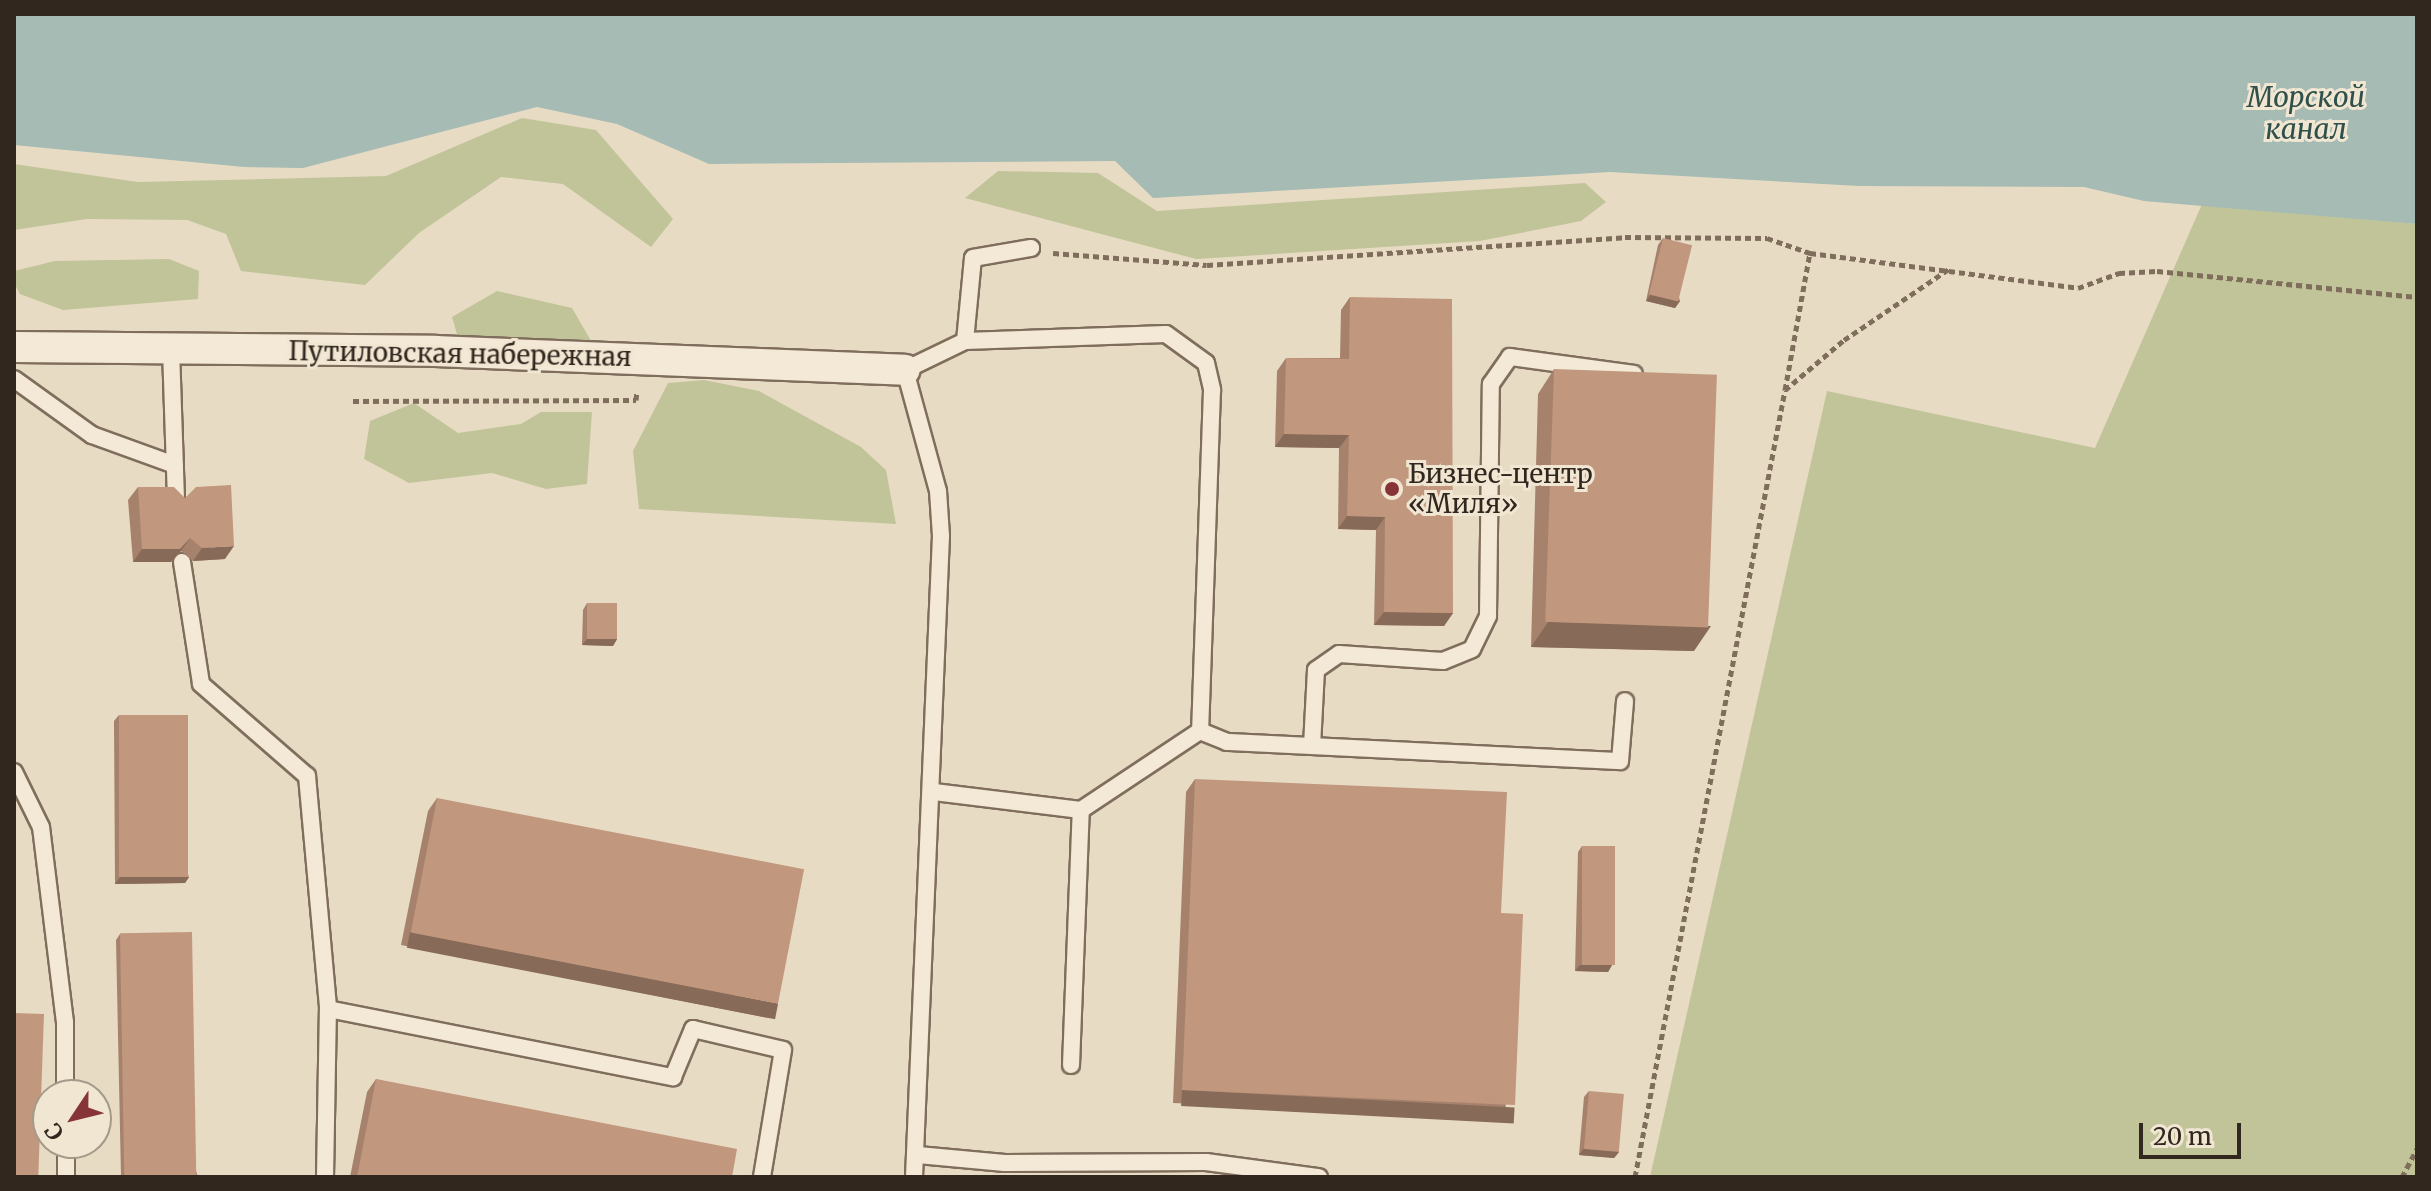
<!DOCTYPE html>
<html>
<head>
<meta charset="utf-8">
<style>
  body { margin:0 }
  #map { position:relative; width:2431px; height:1191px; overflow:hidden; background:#e8dbc4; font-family:Merriweather,serif }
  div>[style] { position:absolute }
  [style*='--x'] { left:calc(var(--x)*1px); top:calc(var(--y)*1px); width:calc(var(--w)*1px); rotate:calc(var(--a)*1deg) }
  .green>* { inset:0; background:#c1c499 }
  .water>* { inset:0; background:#a5bbb4 }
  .path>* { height:5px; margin-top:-2.5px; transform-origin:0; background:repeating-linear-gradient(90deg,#806e5d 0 6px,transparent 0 10px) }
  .roads { filter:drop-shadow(2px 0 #806e5d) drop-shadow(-2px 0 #806e5d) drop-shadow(0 2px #806e5d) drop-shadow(0 -2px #806e5d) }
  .lane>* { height:16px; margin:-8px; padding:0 8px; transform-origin:8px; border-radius:8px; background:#f4e9d6 }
  .street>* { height:30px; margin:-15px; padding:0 15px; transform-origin:15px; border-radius:15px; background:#f4e9d6 }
  .wall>* { inset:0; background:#a6826c }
  .shaded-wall>* { inset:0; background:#876a58; transform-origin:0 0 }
  .building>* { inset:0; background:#c1977e; transform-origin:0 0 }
  .dots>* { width:22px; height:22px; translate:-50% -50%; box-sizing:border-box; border:4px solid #f0e6d2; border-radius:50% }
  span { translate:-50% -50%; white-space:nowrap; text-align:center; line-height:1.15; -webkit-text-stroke:6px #f0e6d2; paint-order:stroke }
  .street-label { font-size:26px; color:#32271f }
  .poi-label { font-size:26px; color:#32271f }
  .left { translate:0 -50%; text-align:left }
  .water-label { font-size:28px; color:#30504c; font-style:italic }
  .frame { position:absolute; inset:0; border:16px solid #32271f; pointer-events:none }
  .north { position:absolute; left:32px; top:1079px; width:80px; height:80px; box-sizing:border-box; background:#f0e6d2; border:2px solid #a49a8a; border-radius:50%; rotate:235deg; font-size:22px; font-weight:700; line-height:32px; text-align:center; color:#32271f }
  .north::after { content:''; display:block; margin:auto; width:28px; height:36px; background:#873438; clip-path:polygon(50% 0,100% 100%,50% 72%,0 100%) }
  .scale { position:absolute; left:2139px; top:1123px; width:102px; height:36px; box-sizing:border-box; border:4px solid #32271f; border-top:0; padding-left:10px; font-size:24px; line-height:28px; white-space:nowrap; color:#32271f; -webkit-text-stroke:6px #f0e6d2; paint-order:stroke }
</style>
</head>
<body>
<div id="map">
  <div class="green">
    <div style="clip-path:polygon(522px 118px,596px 130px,673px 219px,651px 247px,563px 184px,501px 177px,419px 233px,365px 285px,241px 271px,226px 234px,187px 220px,87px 219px,14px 230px,14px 164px,138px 182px,386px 176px)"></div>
    <div style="clip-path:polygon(998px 171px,1098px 173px,1157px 211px,1585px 183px,1606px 202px,1581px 221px,1480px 241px,1196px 259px,965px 198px)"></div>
    <div style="clip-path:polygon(2202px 204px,2417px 224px,2417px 1177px,1650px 1177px,1827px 391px,2095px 448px)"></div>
    <div style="clip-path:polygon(169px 259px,199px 271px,198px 299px,63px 310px,20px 294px,14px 283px,14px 271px,55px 261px)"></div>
    <div style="clip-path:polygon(497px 291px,572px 308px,594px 346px,459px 341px,452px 317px)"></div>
    <div style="clip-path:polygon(704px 380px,759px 391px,861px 447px,886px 470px,896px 524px,639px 509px,633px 451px,668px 383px)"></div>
    <div style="clip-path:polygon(414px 403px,458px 433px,521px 424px,541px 412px,592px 412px,587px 484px,546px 489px,492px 473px,409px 483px,364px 459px,370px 421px)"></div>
  </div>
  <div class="water">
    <div style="clip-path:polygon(14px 14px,2417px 14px,2417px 224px,2144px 201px,2084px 187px,1859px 186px,1610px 172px,1153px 198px,1115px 161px,709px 164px,617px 124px,537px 107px,303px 168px,244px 167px,14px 145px)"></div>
  </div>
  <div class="path">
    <div style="--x:1053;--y:253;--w:154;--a:4.5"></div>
    <div style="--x:1207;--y:265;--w:419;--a:-3.8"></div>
    <div style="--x:1625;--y:237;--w:142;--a:0.4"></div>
    <div style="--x:1767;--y:238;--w:46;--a:19.2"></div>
    <div style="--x:1810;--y:253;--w:270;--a:7.4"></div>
    <div style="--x:2078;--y:288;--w:44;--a:-20.1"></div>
    <div style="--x:2119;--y:273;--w:38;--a:-3"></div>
    <div style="--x:2157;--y:271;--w:261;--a:5.7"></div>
    <div style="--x:1785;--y:390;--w:139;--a:-79.7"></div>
    <div style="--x:353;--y:401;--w:283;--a:-0.2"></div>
    <div style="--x:636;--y:400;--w:9;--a:-84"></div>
    <div style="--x:1635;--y:1177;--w:801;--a:-79.21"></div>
    <div style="--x:1785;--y:390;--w:77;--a:-40.3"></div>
    <div style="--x:1844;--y:340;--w:127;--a:-34.1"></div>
    <div style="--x:2402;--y:1177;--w:32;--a:-62"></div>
  </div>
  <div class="roads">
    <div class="lane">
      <div style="--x:965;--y:341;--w:83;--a:-84.5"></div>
      <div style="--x:973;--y:258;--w:59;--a:-9.8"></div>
      <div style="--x:171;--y:349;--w:151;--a:88.1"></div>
      <div style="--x:14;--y:379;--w:96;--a:35.7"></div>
      <div style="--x:92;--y:435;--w:88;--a:19.9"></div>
      <div style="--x:182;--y:562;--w:123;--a:81.1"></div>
      <div style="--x:201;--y:684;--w:140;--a:41"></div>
      <div style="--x:307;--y:776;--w:234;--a:84.8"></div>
      <div style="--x:328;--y:1009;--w:352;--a:11.2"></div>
      <div style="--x:673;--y:1077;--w:52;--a:-67.4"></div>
      <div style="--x:693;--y:1029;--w:92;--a:13.1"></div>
      <div style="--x:783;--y:1050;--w:129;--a:99.4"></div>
      <div style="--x:1312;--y:746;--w:76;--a:-87"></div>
      <div style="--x:1316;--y:670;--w:28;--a:-35"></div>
      <div style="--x:1339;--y:654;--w:104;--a:3.9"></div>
      <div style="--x:1443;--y:661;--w:31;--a:-22"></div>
      <div style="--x:1472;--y:649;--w:37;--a:-64"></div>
      <div style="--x:1488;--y:616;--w:232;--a:-89.3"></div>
      <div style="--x:1491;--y:384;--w:33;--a:-55"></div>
      <div style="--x:1510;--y:357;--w:125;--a:7.8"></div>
      <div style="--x:14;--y:772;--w:61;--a:63.9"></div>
      <div style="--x:41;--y:827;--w:196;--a:83"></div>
      <div style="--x:65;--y:1022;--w:73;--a:90"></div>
      <div style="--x:934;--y:792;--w:148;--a:7"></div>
      <div style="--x:1071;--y:1065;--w:255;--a:-87.8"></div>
      <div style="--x:1081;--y:810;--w:143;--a:-33.6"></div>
      <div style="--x:66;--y:1143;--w:34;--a:90"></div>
      <div style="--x:918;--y:1155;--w:87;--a:5.3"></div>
      <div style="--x:1005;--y:1163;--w:201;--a:-0.3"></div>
      <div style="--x:1206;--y:1162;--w:114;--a:7.6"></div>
      <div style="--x:325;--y:1177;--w:168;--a:-89"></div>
      <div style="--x:914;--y:1177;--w:642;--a:-87.59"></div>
      <div style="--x:941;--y:536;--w:45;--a:-93.8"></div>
      <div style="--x:938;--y:491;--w:125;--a:-105.3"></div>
      <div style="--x:905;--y:370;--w:67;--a:-25.8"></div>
      <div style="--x:965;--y:341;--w:201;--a:-2"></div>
      <div style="--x:1166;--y:334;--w:49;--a:35.9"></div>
      <div style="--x:1206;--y:363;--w:28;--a:77"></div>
      <div style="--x:1212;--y:390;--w:341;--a:92"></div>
      <div style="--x:1200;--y:731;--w:29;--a:22"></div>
      <div style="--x:1227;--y:742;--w:393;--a:2.8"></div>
      <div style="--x:1620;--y:761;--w:60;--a:-85.2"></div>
    </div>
    <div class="street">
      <div style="--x:14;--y:347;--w:421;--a:0.5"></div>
      <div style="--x:435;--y:351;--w:470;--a:2.3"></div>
    </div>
  </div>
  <div class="wall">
    <div style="clip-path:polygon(1663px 238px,1680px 301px,1675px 308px,1646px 301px,1658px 245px)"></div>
    <div style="clip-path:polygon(1350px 297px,1453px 613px,1444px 626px,1374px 625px,1376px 530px,1338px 529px,1339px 448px,1275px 447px,1277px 371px,1286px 358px,1340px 358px,1341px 310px)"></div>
    <div style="clip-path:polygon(1554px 369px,1694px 651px,1531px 647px,1538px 394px)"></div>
    <div style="clip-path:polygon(138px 487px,225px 559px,193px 561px,181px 551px,171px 562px,133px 562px,128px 500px)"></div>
    <div style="clip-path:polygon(587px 603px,617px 639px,613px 646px,582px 645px,583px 610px)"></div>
    <div style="clip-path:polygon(119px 715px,189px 877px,185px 883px,115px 884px,114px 721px)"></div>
    <div style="clip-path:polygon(1195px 779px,1501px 913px,1506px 1118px,1173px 1103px,1186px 792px)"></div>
    <div style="clip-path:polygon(437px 798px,768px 1018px,401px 945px,428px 811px)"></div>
    <div style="clip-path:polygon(1582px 846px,1612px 965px,1608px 972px,1575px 971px,1578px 852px)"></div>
    <div style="clip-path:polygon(120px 934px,198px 1177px,121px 1177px,116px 940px)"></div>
    <div style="clip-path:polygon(376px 1079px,732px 1177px,350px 1177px,367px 1092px)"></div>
    <div style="clip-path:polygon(1589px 1091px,1619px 1152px,1614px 1158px,1579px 1155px,1584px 1097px)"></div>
  </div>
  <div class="shaded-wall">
    <div style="clip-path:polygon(1650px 295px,1680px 301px,1675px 308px,1646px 301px)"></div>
    <div style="clip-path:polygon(1284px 434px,1349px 435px,1339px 448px,1275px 447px)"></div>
    <div style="clip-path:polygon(1347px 516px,1385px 517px,1376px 530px,1338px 529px)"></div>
    <div style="clip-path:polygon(190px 538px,181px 551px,171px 562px,133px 562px,142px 549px)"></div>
    <div style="clip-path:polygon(234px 546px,225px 559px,193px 561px,202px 548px)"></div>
    <div style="clip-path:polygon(1384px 612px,1453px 613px,1444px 626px,1374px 625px)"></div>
    <div style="clip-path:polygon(1548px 622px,1711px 626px,1694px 651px,1531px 647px)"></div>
    <div style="clip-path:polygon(587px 639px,617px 639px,613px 646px,582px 645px)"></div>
    <div style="clip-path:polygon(120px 877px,189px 877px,185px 883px,115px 884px)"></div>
    <div style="left:410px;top:932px;width:375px;height:16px;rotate:11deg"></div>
    <div style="clip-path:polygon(1580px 965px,1612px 965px,1608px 972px,1575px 971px)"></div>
    <div style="left:1182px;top:1090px;width:333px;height:16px;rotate:3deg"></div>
    <div style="clip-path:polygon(1583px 1149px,1619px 1152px,1614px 1158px,1579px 1155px)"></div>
  </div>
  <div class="building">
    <div style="left:1663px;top:238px;width:30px;height:58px;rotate:14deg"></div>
    <div style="clip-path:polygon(1350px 297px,1452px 299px,1453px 613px,1384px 612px,1385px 517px,1347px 516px,1349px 435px,1284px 434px,1286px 358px,1349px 359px)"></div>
    <div style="left:1554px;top:369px;width:163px;height:253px;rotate:2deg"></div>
    <div style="clip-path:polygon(231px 485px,234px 546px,202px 548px,190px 538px,180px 549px,142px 549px,138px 487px,174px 487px,185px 498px,196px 487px)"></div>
    <div style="left:587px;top:603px;width:30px;height:36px"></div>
    <div style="left:119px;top:715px;width:69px;height:162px"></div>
    <div style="clip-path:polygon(1195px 779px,1507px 792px,1501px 913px,1523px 914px,1515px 1105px,1182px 1090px)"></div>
    <div style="left:437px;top:798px;width:374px;height:137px;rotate:11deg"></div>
    <div style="left:1582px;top:846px;width:33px;height:119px"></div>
    <div style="left:192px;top:932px;width:245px;height:72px;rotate:89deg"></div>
    <div style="left:14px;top:1013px;width:30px;height:164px;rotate:2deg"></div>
    <div style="clip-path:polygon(376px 1079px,737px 1149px,732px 1177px,357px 1177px)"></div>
    <div style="left:1589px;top:1091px;width:35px;height:58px;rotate:5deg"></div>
  </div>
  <div class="dots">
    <div style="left:1392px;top:489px;background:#873438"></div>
  </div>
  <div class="street-label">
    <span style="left:460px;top:354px;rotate:1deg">Путиловская набережная</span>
  </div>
  <div class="poi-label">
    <span class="left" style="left:1408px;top:489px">Бизнес-центр<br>«Миля»</span>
  </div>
  <div class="water-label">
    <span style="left:2306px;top:113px">Морской<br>канал</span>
  </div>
  <div class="frame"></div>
  <div class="north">С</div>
  <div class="scale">20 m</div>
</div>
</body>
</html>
